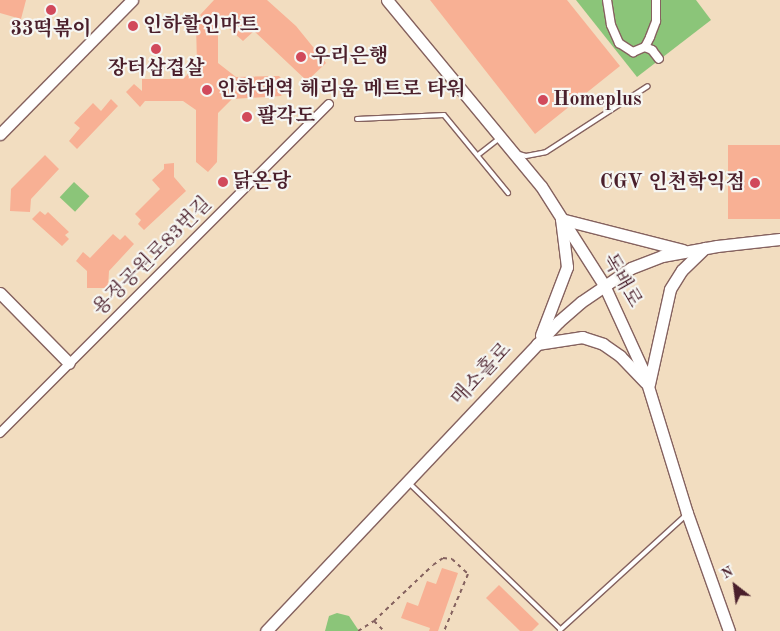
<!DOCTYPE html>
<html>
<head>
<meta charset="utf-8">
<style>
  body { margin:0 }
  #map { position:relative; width:780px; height:631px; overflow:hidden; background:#f2ddc0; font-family:"Old Standard TT","Noto Serif KR",serif }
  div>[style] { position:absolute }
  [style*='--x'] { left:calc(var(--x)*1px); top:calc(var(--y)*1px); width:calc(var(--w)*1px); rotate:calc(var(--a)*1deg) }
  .green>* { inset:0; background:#8bc579; transform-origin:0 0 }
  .building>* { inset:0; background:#f8b094; transform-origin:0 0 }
  .path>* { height:2px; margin-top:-1px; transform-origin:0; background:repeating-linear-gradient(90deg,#85625f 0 4px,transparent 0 8px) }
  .roads { filter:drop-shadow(1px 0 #85625f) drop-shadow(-1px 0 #85625f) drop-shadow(0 1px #85625f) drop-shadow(0 -1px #85625f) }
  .lane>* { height:4px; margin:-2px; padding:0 2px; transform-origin:2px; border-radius:2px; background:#fff }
  .street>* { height:8px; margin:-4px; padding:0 4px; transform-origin:4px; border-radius:4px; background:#fff }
  .secondary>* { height:11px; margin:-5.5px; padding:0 5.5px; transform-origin:5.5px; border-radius:5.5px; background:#fff }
  .dots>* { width:14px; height:14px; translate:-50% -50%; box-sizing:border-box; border:2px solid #f6f6f2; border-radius:50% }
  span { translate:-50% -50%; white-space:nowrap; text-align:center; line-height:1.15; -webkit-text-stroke:4.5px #f6f6f2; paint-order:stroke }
  .poi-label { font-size:20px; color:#4a1f2b; font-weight:700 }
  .left { translate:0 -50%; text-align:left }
  .right { translate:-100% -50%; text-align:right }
  .street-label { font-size:20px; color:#4a1f2b }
  .north { position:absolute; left:710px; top:561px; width:50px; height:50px; -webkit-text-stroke:4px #f6f6f2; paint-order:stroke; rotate:330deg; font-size:14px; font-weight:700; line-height:20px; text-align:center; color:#4a1f2b }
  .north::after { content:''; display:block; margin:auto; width:18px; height:22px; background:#4a1f2b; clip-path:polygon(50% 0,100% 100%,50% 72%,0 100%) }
</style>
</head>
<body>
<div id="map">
  <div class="green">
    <div style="clip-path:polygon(576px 0,696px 0,711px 20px,637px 77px)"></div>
    <div style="left:74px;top:182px;width:21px;height:21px;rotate:43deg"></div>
    <div style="clip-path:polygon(337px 613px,349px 616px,359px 631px,325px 631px,329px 616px)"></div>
  </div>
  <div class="building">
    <div style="clip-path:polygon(0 0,26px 0,21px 19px,0 13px)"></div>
    <div style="clip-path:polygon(214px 0,267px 0,296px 26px,326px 63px,307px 81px,254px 31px,243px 41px,218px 19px,218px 63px,236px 77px,279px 76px,289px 86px,281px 96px,232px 99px,218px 113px,217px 162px,208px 172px,196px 162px,196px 110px,183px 101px,145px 101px,140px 107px,126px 92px,134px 84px,142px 91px,142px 79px,183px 79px,197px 65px,196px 24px,207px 24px,200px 15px)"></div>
    <div style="clip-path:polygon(430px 0,567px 0,620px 66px,535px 134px)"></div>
    <div style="clip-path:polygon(111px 99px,118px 106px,77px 149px,69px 141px,80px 128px,74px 123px,93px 103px,101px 111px)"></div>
    <div style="left:780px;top:145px;width:74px;height:52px;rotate:90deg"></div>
    <div style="clip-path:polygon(45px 155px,59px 169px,31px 199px,30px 212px,10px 211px,11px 189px)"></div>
    <div style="clip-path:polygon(174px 163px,174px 177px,186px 191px,144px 230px,138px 224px,141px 220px,135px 214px,160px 189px,152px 180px,164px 169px,164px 164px)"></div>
    <div style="clip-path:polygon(40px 211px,45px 215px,48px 212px,69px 232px,65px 235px,69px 239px,62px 246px,32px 219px)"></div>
    <div style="clip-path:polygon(113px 234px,120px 240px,125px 235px,134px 244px,109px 271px,108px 288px,87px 288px,87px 271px,76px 261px,83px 252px,90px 258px)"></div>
    <div style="clip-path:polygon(442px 568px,458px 573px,438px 631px,429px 631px,430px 628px,401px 618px,407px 602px,418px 606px,427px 581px,436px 584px)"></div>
    <div style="clip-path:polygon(499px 585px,539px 624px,532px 631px,520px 631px,486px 598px)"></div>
  </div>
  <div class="path">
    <div style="--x:374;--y:621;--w:14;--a:45"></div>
    <div style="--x:358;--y:631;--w:19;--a:-32"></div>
    <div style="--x:374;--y:621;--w:81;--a:-43.5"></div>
    <div style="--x:433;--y:565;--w:12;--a:-35"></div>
    <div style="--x:443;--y:558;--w:9;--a:6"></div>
    <div style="--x:452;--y:559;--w:22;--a:43"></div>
    <div style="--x:468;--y:574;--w:62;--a:112.8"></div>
  </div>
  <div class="roads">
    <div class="lane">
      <div style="--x:357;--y:119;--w:87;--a:-2.6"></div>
      <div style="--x:444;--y:115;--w:101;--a:50.6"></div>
      <div style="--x:519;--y:154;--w:7;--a:16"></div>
      <div style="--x:526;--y:156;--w:20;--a:-11"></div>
      <div style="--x:546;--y:152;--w:121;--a:-32.9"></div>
      <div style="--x:478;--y:155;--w:28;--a:-38"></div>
      <div style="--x:409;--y:483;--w:210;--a:44"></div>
      <div style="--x:560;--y:630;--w:171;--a:-42.4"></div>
    </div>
    <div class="street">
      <div style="--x:607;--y:0;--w:25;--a:81"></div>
      <div style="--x:611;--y:25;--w:20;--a:66"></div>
      <div style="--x:619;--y:43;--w:17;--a:33"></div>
      <div style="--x:633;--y:52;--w:13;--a:-23"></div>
      <div style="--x:645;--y:47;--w:11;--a:-63"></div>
      <div style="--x:650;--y:37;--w:17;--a:-69"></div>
      <div style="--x:656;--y:21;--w:21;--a:-90"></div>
      <div style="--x:645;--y:47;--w:8;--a:23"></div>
      <div style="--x:652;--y:50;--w:11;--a:52"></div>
      <div style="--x:0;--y:433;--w:465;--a:-45"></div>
    </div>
    <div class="secondary">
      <div style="--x:387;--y:0;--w:241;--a:50.4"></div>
      <div style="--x:541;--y:186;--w:117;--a:57.5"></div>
      <div style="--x:604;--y:285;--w:94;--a:65.4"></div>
      <div style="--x:643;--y:370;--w:150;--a:72.9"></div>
      <div style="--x:687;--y:513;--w:125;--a:70.4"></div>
      <div style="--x:0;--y:134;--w:188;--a:-45.4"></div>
      <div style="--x:0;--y:293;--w:98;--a:45.4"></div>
      <div style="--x:541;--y:335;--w:73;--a:-69.1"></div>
      <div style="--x:567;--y:267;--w:48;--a:-97.1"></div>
      <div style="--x:561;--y:219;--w:126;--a:14.3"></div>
      <div style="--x:537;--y:344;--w:46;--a:-8.8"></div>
      <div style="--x:582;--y:337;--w:22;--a:18"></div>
      <div style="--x:603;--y:344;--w:21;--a:35"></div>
      <div style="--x:620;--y:356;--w:37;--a:46"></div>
      <div style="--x:649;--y:384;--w:97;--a:-77.5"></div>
      <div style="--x:670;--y:289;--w:22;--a:-58"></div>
      <div style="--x:682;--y:270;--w:32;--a:-44"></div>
      <div style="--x:266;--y:631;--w:425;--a:-46.6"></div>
      <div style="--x:558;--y:322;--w:30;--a:-41"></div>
      <div style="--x:581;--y:302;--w:60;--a:-34.2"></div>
      <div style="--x:631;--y:268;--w:33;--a:-21"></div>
      <div style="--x:662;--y:256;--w:56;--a:-10.3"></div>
      <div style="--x:717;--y:246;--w:63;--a:-6.3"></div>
    </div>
  </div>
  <div class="dots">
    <div style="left:51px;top:10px;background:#d1495b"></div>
    <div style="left:133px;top:26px;background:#d1495b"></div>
    <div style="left:156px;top:49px;background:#d1495b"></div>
    <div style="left:301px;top:57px;background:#d1495b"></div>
    <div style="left:207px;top:90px;background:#d1495b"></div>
    <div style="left:543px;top:100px;background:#d1495b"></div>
    <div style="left:247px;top:117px;background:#d1495b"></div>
    <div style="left:223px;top:182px;background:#d1495b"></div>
    <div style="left:755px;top:183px;background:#d1495b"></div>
  </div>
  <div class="poi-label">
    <span class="left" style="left:143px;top:26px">인하할인마트</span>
    <span style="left:51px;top:30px">33떡볶이</span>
    <span class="left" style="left:311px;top:57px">우리은행</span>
    <span style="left:156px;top:69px">장터삼겹살</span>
    <span class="left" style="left:217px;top:90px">인하대역 헤리움 메트로 타워</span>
    <span class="left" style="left:553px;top:100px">Homeplus</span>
    <span class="left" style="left:257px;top:117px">팔각도</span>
    <span class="left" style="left:233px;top:182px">닭온당</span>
    <span class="right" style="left:745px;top:183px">CGV 인천학익점</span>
  </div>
  <div class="street-label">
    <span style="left:153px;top:257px;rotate:-45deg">용정공원로83번길</span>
    <span style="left:621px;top:281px;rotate:60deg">독배로</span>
    <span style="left:482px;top:375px;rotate:-47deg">매소홀로</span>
  </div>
  <div class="north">N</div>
</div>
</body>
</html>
